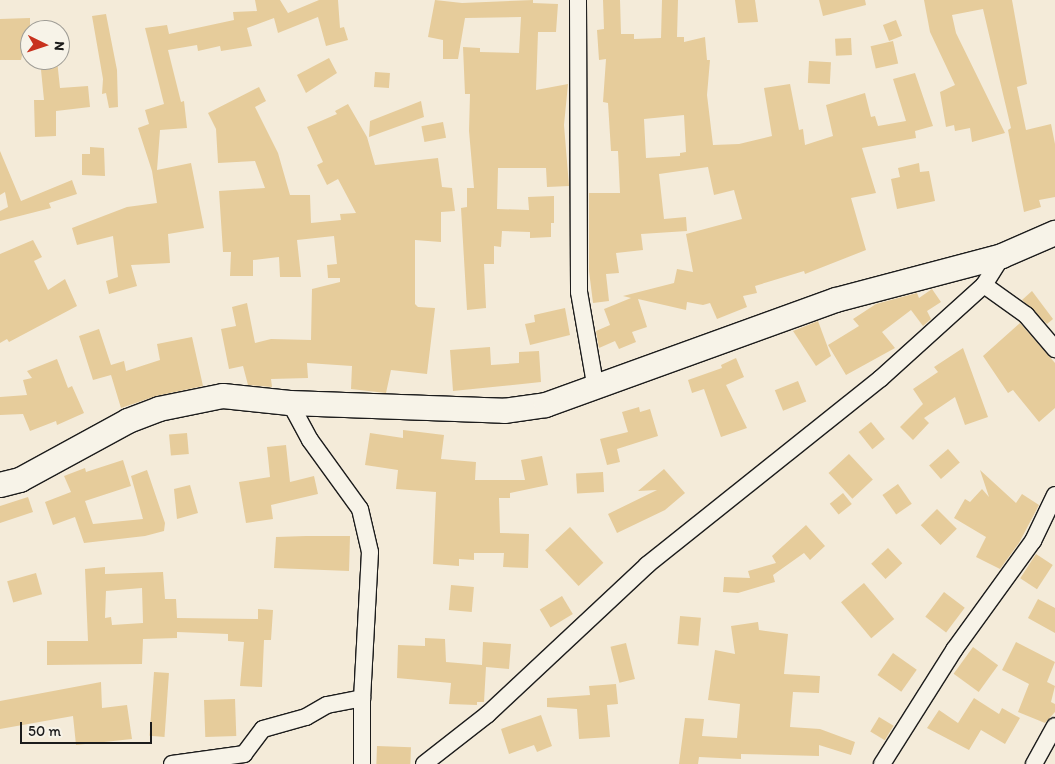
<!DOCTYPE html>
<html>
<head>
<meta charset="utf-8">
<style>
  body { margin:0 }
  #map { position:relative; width:1055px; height:764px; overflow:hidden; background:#f4ebd9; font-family:Itim,sans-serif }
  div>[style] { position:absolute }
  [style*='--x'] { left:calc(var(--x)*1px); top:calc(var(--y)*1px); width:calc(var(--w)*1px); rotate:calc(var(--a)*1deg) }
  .building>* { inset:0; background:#e6cc9b; transform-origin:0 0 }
  .roads { filter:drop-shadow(1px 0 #1c1c1c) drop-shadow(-1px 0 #1c1c1c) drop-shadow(0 1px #1c1c1c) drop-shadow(0 -1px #1c1c1c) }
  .street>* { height:16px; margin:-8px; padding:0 8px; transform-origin:8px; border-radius:8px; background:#f7f3e8 }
  .secondary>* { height:24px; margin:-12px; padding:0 12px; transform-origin:12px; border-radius:12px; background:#f7f3e8 }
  span { translate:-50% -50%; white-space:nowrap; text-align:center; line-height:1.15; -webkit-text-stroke:4.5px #f7f3e8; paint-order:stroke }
  .north { position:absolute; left:20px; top:20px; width:50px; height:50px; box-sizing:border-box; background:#f7f3e8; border:1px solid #9f9d96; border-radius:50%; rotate:94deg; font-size:14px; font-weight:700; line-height:20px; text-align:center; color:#1c1c1c }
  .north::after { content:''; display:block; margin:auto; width:18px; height:22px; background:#c8321e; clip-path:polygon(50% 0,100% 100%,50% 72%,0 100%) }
  .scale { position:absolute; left:20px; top:722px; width:132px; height:22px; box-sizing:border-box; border:2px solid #1c1c1c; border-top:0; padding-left:6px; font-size:15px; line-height:18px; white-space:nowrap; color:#1c1c1c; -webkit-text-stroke:4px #f7f3e8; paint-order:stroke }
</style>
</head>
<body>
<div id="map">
  <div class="building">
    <div style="clip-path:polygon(255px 0,280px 0,288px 13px,319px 0,338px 0,340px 28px,344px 27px,348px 40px,326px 46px,318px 17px,278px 33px,274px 18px,247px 28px,252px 46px,221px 51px,220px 46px,198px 51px,197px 45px,168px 50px,181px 102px,184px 101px,187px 128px,160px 130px,157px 170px,191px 163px,204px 228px,168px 234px,170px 263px,131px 265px,137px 286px,109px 294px,106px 281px,118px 277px,113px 236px,77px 245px,72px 228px,127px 207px,157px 203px,152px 171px,138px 128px,149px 124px,145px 110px,164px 104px,145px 28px,167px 25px,169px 34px,234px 20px,233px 12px,257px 11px)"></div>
    <div style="clip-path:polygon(435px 0,462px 3px,533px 0,533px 3px,558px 4px,556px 32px,538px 32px,536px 90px,568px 84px,564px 125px,569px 186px,547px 187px,546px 168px,498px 168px,497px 209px,529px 210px,528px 197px,554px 196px,554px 223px,551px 223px,551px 237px,530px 238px,530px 232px,502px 231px,501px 247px,494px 246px,494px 264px,484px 264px,486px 308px,467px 310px,461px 208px,467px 207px,467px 188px,474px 188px,469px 131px,470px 94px,465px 94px,463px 47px,480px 48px,480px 52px,519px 53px,521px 17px,465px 18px,458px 59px,443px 59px,443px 40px,428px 37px)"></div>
    <div style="clip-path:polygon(evenodd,603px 0,620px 0,621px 34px,634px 34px,634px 39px,661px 38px,662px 0,678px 0,677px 37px,684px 37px,684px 42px,705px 37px,707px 60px,710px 60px,707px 95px,713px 145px,739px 144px,772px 136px,764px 88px,790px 84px,799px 130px,803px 129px,805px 145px,833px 136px,826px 105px,865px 93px,871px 117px,875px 116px,878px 126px,906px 121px,893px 79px,915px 73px,933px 126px,915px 131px,916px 138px,862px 148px,876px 193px,851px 198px,866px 250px,805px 274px,804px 271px,755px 286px,757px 293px,743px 296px,747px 307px,717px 319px,710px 303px,703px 305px,687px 302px,686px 310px,638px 299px,647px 327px,632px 332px,636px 342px,619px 349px,615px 341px,599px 348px,596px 331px,610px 325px,604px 309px,631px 298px,623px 296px,674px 283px,677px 269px,693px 272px,686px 234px,742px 219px,734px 190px,714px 195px,708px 167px,659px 174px,664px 219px,686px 217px,687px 231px,641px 234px,643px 250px,616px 253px,619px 273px,606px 274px,609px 301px,593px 303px,589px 271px,589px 193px,620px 193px,618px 151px,611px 151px,608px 103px,603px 102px,606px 59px,599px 60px,597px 30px,604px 29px,603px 0,684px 115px,686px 152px,680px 153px,680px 156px,646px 158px,644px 119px,684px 115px)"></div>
    <div style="clip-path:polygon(735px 0,755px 0,758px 22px,738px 23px)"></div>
    <div style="clip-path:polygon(819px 0,865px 0,866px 5px,823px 16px)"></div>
    <div style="clip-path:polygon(924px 0,1012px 0,1027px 84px,1017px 87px,1026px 130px,1051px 124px,1055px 144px,1055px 197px,1039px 200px,1041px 207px,1024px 212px,1008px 130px,1011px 128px,983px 9px,952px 15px,956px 33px,1005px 133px,972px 142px,970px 128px,955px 131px,954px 125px,946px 127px,940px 92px,955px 85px,930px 32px)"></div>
    <div style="clip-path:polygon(106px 14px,117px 70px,118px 107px,109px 108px,106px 93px,102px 94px,103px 79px,92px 16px)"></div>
    <div style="clip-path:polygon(30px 18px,30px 46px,24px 46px,21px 60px,0 60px,0 19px)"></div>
    <div style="left:896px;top:20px;width:17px;height:14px;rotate:69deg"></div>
    <div style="left:851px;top:38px;width:17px;height:16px;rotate:87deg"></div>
    <div style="left:893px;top:41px;width:23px;height:23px;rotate:77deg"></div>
    <div style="clip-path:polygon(329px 58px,337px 73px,306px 93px,297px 75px)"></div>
    <div style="clip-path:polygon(40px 60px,57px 60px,60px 88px,88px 86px,90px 107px,56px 111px,56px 136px,35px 137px,34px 100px,44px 100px)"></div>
    <div style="left:809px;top:61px;width:22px;height:22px;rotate:3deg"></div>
    <div style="left:375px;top:72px;width:15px;height:15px;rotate:4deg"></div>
    <div style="clip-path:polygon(259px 87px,266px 101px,255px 107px,278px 153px,290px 195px,310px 195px,311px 223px,341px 220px,340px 214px,356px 213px,338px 179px,327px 185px,317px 165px,323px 162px,307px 127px,337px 114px,335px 111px,348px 104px,367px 137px,375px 165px,438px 158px,442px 187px,452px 188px,455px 211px,441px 212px,441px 242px,415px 240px,415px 304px,418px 307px,435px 308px,427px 374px,391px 370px,386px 393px,351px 389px,352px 366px,307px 363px,308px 378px,271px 379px,272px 387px,248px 385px,243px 366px,229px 369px,221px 329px,236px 326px,232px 307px,247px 303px,255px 343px,271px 339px,311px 340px,312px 289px,340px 282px,340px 278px,328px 278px,327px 265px,337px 264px,334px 236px,297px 240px,301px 277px,280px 277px,279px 257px,253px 260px,253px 276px,230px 276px,231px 252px,223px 252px,219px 191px,265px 188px,255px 161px,218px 163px,216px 129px,208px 113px)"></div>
    <div style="clip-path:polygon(421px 101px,424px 117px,369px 137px,370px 121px)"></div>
    <div style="left:443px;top:122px;width:16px;height:22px;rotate:79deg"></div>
    <div style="clip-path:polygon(90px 147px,104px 148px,105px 176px,82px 175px,82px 154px,90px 154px)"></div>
    <div style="clip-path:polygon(0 151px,21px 201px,72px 180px,77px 194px,49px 203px,51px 208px,0 221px,0 211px,8px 207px,5px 192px,0 195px)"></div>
    <div style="clip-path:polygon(919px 163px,920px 172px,929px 171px,935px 201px,897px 209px,891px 179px,900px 177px,898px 168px)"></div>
    <div style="clip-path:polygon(33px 240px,42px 257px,34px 261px,48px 290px,65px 279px,77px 306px,9px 342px,7px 339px,0 343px,0 254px)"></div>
    <div style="clip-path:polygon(932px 289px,941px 302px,927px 311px,931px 319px,923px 326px,911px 310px,882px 332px,895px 348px,846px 375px,828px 345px,859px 326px,853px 319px,876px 304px,917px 293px,919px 298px)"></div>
    <div style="clip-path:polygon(1032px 291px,1053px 319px,1047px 324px,1022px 300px)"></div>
    <div style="clip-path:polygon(565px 308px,570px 335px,530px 345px,525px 324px,535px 322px,534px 315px)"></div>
    <div style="clip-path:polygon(818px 321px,831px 356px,816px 366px,793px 331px)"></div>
    <div style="clip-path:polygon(1020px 323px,1055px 363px,1055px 408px,1039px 422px,1013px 390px,1008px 393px,983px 356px)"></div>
    <div style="clip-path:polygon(99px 329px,111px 365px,124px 361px,126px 371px,160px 360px,157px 344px,192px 337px,203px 386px,156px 396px,121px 408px,111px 375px,93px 380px,79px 336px)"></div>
    <div style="clip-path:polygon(490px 347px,491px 365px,519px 363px,519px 352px,539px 351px,541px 382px,453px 391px,450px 350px)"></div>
    <div style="clip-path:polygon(963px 348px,988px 417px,965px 425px,955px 397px,924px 418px,929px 423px,913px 440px,900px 427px,923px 404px,913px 389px,938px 372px,934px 367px)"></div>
    <div style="clip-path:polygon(736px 358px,744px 377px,726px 385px,747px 428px,721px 437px,704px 389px,692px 393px,688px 380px,722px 368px,721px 365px)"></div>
    <div style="clip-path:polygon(57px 359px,68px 388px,72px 386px,84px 413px,57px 425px,56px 421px,30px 431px,23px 414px,0 415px,0 397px,27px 395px,23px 380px,32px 378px,27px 371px)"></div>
    <div style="left:798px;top:381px;width:22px;height:25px;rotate:68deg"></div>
    <div style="clip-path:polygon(639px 407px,640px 412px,650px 409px,658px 436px,617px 449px,620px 462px,607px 465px,600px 439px,628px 432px,622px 412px)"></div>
    <div style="left:871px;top:422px;width:22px;height:16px;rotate:51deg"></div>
    <div style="clip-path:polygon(403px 430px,444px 435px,441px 459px,476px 462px,475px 480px,525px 480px,521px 460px,542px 456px,548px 485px,510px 493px,510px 498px,499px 498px,500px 533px,529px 534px,528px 568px,503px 567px,504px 553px,474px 553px,474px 560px,459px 559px,459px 566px,433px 564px,436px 492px,396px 489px,398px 470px,365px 465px,370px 433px,403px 438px)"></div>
    <div style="left:187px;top:433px;width:21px;height:18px;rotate:85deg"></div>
    <div style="clip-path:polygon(286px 445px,290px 482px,314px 476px,318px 494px,271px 505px,273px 519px,246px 523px,239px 482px,270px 477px,267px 447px)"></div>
    <div style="left:948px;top:449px;width:18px;height:25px;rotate:49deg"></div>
    <div style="left:849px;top:454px;width:35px;height:28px;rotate:47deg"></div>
    <div style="clip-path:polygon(123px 460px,131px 486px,85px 501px,93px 524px,143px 519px,131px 476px,147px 470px,165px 523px,164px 531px,145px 536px,84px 543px,75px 517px,53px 525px,45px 502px,71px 492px,64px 476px,85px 468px,86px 472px)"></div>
    <div style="clip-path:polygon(664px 469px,685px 493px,665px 510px,617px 533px,608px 514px,657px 490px,638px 491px)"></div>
    <div style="clip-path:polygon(980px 470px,1016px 503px,1022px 494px,1039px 505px,1019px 543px,1000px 569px,976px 557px,986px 537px,954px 518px,965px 499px,970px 502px,982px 489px,989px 497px)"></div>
    <div style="left:603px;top:472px;width:20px;height:27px;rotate:87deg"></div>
    <div style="left:898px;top:484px;width:24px;height:19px;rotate:55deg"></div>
    <div style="clip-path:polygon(190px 485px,198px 513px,177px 519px,174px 489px)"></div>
    <div style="left:843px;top:493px;width:14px;height:17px;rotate:51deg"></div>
    <div style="clip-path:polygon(28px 497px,33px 512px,0 523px,0 506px)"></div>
    <div style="left:937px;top:509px;width:28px;height:23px;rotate:45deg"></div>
    <div style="clip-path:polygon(806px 525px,825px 546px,810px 560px,804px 553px,773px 575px,775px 582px,738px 593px,723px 592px,724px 577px,750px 578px,748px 571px,776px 563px,772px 556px)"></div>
    <div style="left:570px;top:527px;width:49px;height:34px;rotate:47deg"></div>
    <div style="clip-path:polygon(306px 536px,350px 536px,349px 571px,274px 568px,276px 537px)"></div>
    <div style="left:888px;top:548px;width:21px;height:23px;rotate:47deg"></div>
    <div style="left:1036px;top:554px;width:20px;height:29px;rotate:33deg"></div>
    <div style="clip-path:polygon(evenodd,105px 567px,105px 574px,163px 572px,165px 599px,176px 599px,177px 618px,258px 619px,258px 609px,273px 610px,271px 640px,264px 640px,262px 687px,240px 686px,244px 642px,228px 641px,228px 634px,177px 632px,177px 638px,143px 639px,142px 664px,47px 665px,47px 641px,88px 641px,85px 569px,105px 567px,142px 588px,143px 623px,112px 625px,111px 617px,105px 618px,106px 591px,142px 588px)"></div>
    <div style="left:36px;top:573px;width:22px;height:30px;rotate:74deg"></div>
    <div style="left:864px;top:583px;width:47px;height:30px;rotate:50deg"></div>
    <div style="left:451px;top:585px;width:23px;height:25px;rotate:5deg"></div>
    <div style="left:944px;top:592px;width:26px;height:31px;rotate:37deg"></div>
    <div style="left:562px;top:596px;width:21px;height:26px;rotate:59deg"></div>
    <div style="clip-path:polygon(1038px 599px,1055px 608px,1055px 633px,1028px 618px)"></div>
    <div style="left:680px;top:616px;width:21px;height:28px;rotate:5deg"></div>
    <div style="clip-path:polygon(758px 622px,759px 630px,788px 634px,784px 674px,820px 676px,819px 693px,793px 692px,790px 727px,820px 729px,855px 742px,851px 755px,819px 745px,819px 756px,741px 754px,741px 759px,699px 757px,698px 764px,679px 764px,685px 718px,704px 719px,702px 736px,737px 738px,740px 704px,708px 700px,715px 650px,735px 654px,731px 626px)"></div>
    <div style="clip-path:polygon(425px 638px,445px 639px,446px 662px,482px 665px,483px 642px,511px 644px,509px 669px,486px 667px,484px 702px,477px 702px,477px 705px,449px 704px,451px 683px,397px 678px,398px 645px,425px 646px)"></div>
    <div style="clip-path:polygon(1016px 642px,1055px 662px,1047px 682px,1055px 686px,1051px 702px,1055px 704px,1055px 712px,1045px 723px,1018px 712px,1029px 684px,1002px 670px)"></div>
    <div style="left:626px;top:643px;width:37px;height:16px;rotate:76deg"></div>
    <div style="left:973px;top:647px;width:31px;height:33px;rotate:36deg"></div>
    <div style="left:893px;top:653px;width:29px;height:27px;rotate:35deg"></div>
    <div style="left:154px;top:672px;width:15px;height:64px;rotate:4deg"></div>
    <div style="clip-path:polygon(101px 682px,102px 708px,127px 705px,132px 739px,76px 745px,73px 716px,0 729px,0 701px)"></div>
    <div style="clip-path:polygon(616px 684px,618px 704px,607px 705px,610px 737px,579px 739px,577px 709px,547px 707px,547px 698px,590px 695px,589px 686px)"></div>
    <div style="clip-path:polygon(974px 698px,999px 714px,1002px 708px,1020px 718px,1005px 744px,981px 730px,969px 750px,927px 728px,939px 710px,958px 723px)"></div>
    <div style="left:235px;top:699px;width:37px;height:31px;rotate:88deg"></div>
    <div style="clip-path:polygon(541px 715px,552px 746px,537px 752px,534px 745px,509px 754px,501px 729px)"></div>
    <div style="left:879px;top:717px;width:17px;height:17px;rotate:31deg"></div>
    <div style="left:377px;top:746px;width:34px;height:18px;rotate:2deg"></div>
  </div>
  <div class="roads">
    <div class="street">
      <div style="--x:578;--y:0;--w:292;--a:89.8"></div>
      <div style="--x:579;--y:292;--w:93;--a:80.1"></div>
      <div style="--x:984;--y:285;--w:52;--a:35.5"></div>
      <div style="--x:1026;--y:315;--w:45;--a:49.5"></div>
      <div style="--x:290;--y:403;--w:42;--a:61.6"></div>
      <div style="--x:310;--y:440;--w:85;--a:54.1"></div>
      <div style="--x:360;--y:509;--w:44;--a:76.9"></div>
      <div style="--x:370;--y:552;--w:146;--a:93.1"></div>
      <div style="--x:362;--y:698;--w:66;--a:90"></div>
      <div style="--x:172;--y:764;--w:73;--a:-7.9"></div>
      <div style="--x:244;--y:754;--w:31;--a:-53"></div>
      <div style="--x:263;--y:729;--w:45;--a:-15.6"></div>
      <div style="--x:306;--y:717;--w:24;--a:-30"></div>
      <div style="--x:327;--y:705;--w:36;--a:-11"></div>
      <div style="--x:424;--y:764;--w:81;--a:-38"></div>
      <div style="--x:488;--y:714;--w:218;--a:-43.1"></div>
      <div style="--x:647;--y:565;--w:298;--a:-38.6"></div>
      <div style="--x:880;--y:379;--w:140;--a:-42.1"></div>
      <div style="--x:984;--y:285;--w:34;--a:-58"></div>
      <div style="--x:882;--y:764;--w:135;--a:-57.7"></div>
      <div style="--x:954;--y:650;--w:135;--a:-54.1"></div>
      <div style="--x:1033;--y:541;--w:51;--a:-64.4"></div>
      <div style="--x:1034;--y:764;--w:43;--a:-61.1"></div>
    </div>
    <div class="secondary">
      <div style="--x:0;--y:485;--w:21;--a:-14"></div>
      <div style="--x:20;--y:480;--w:123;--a:-28.6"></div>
      <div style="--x:128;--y:421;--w:33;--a:-21"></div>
      <div style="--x:159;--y:409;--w:65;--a:-11.5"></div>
      <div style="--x:223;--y:396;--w:67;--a:6"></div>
      <div style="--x:290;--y:403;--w:214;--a:2.1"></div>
      <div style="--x:504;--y:411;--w:42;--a:-8.1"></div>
      <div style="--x:546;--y:405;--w:308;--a:-19.9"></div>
      <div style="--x:836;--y:300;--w:172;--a:-14.8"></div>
      <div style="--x:1002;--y:256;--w:58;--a:-23.5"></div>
    </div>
  </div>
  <div class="north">N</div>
  <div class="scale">50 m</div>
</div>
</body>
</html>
